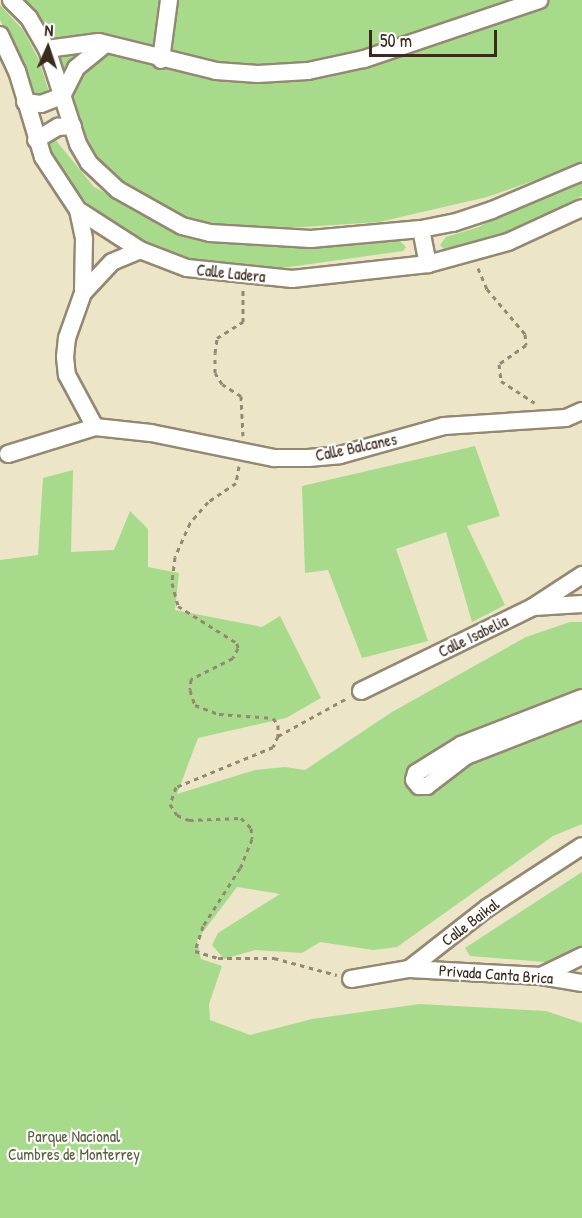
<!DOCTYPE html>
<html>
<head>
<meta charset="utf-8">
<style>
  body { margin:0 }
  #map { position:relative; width:582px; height:1218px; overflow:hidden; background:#ece5c7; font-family:"Patrick Hand",sans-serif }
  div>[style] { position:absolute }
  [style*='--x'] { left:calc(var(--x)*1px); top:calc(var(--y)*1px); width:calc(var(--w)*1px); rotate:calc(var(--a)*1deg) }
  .green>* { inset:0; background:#a7db8b }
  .path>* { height:3px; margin-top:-1.5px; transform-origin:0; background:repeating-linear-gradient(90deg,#948872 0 4.5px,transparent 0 9px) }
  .roads { filter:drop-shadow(2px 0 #948872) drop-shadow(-2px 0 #948872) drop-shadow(0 2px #948872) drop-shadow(0 -2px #948872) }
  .minor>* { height:16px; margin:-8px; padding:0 8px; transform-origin:8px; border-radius:8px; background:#fff }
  span { translate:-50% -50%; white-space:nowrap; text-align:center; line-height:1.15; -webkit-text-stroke:4.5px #fff; paint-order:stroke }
  .street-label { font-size:16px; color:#3b2a1e }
  .park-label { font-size:16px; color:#5b5f3f }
  .north { position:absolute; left:18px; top:18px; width:60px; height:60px; -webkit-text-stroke:4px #fff; paint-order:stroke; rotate:3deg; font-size:16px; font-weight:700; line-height:24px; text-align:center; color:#3b2a1e }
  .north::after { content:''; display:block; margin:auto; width:21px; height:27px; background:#3b2a1e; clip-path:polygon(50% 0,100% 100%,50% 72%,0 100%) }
  .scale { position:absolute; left:369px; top:30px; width:128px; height:27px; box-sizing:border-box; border:3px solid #3b2a1e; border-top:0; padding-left:8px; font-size:18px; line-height:21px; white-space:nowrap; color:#3b2a1e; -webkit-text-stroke:4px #fff; paint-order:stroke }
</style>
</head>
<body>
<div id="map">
  <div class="green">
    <div style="clip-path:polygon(24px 0,582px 0,582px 164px,487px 197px,379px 222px,272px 229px,185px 220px,120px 184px,98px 160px,73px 112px,40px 23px)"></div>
    <div style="clip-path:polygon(0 5px,23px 30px,38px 58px,48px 89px,42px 97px,30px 92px,21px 59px,0 20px)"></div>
    <div style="clip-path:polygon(54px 138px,94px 187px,177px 230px,224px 242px,288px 246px,398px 239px,406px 247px,403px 251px,282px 268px,178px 257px,143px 243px,93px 210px,61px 171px,47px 144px)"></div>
    <div style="clip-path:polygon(582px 180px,582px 196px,502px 235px,446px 251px,440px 245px,446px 237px,479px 227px,529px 199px)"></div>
    <div style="clip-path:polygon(475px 446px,500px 516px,467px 526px,505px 605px,472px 622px,446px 532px,396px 549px,428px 641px,362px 658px,328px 570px,305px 573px,302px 486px)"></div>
    <div style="clip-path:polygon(73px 470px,71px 552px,114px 550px,130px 511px,148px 529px,148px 567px,179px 573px,175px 610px,262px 627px,280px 616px,321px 698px,286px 718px,198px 738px,177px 794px,255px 770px,285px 767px,305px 770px,392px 712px,526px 637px,570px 622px,582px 622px,582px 824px,553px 836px,397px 947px,373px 950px,320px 942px,302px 953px,255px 950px,224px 959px,212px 945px,218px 933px,280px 894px,237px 887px,197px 940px,201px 959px,222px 966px,209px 1004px,210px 1020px,250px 1035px,312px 1019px,420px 1004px,546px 1011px,582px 1023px,582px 1218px,0 1218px,0 560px,38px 555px,43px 478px)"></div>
    <div style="clip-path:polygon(582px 872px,582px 965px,470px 956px,465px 948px)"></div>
  </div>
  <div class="path">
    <div style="--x:478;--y:268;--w:23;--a:67"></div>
    <div style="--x:487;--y:289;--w:59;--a:49.8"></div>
    <div style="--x:525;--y:334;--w:11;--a:85"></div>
    <div style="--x:526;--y:345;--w:33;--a:145"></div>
    <div style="--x:499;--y:364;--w:17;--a:83"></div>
    <div style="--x:501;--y:381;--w:40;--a:32.9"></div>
    <div style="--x:243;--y:436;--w:40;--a:-92.9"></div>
    <div style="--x:241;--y:396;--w:22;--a:-148"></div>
    <div style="--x:222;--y:384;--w:13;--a:-122"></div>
    <div style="--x:215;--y:373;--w:20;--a:-90"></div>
    <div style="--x:215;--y:353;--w:15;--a:-82"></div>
    <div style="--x:217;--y:338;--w:31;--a:-32"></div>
    <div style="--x:243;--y:322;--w:33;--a:-90"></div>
    <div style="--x:239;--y:466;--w:17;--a:100"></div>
    <div style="--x:236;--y:483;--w:34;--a:146"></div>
    <div style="--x:208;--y:502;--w:28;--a:131"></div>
    <div style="--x:190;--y:523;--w:37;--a:114"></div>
    <div style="--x:175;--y:557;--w:26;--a:97"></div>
    <div style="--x:172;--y:583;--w:24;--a:75"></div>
    <div style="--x:178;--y:606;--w:70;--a:32.1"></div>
    <div style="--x:237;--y:643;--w:5;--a:79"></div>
    <div style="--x:238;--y:648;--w:11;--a:117"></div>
    <div style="--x:233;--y:658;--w:47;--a:153.4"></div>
    <div style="--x:191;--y:679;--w:11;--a:95"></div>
    <div style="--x:190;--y:690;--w:16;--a:72"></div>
    <div style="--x:195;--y:705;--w:26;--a:21"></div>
    <div style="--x:219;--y:714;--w:54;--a:4.2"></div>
    <div style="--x:273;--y:718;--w:9;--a:54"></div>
    <div style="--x:278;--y:725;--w:11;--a:90"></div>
    <div style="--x:278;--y:736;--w:12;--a:114"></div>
    <div style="--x:273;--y:747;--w:105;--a:157.6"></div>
    <div style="--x:176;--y:787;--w:18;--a:109"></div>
    <div style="--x:170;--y:804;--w:13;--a:58"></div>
    <div style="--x:177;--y:815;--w:13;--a:23"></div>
    <div style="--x:189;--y:820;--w:52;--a:-2.2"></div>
    <div style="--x:241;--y:818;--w:14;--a:45"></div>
    <div style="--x:251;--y:828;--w:11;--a:85"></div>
    <div style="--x:252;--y:839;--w:31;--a:112"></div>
    <div style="--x:240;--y:868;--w:69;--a:122.5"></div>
    <div style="--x:203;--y:926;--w:26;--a:108"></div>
    <div style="--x:195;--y:951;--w:24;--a:17"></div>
    <div style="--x:218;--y:958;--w:56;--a:0"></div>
    <div style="--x:274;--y:958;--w:65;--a:15.1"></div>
    <div style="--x:278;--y:736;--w:79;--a:-28.8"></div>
  </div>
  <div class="roads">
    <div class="minor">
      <div style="--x:11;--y:0;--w:25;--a:45"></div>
      <div style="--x:29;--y:18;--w:36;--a:60"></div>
      <div style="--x:47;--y:49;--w:100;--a:71.9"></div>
      <div style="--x:78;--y:144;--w:22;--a:60"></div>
      <div style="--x:89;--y:163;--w:40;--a:43"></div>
      <div style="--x:118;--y:190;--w:73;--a:29.4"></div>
      <div style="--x:182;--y:226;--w:29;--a:14"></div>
      <div style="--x:210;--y:233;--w:101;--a:3.4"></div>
      <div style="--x:311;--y:239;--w:110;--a:-5.2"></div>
      <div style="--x:421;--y:229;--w:33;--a:-11"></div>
      <div style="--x:453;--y:223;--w:41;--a:-18.4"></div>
      <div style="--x:492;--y:210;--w:98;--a:-22.9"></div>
      <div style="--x:0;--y:35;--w:40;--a:65"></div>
      <div style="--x:17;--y:71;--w:90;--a:73.2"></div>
      <div style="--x:43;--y:157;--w:64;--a:56.6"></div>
      <div style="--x:78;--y:210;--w:74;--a:32.8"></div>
      <div style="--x:140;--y:250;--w:50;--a:21"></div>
      <div style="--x:187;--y:268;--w:106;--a:6"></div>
      <div style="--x:292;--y:279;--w:137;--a:-6.3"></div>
      <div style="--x:428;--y:264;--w:83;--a:-15.4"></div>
      <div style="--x:508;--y:242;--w:81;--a:-24.7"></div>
      <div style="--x:47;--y:49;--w:52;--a:-7.7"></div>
      <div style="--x:99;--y:42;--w:121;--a:13.9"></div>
      <div style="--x:216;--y:71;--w:42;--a:4.1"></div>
      <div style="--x:258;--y:74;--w:50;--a:-3.4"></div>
      <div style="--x:308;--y:71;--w:57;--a:-12.1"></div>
      <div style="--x:364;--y:59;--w:185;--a:-18.6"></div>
      <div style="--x:161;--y:60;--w:61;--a:-82.4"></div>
      <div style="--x:25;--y:102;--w:16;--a:7"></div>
      <div style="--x:41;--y:104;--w:22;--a:-21"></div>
      <div style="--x:62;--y:96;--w:31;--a:-63"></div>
      <div style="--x:76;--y:68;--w:38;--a:-39"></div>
      <div style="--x:36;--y:140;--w:26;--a:-31"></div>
      <div style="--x:58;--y:127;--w:15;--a:-4"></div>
      <div style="--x:78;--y:210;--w:30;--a:78"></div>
      <div style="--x:84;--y:239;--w:54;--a:91.1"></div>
      <div style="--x:83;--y:293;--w:48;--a:109.6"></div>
      <div style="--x:67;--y:338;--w:19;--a:96"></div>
      <div style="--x:65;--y:357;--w:18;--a:84"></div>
      <div style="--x:67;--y:375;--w:59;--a:61.7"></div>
      <div style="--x:421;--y:229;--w:36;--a:79"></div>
      <div style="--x:83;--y:293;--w:42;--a:-46.9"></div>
      <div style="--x:112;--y:262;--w:30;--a:-23"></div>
      <div style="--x:8;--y:454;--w:91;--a:-17.2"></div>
      <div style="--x:95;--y:427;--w:56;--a:6.1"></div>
      <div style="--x:151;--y:433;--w:126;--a:11.5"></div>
      <div style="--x:274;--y:458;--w:34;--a:0"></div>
      <div style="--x:308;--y:458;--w:32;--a:-5"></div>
      <div style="--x:340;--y:455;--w:108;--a:-15.6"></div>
      <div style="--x:444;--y:426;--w:122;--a:-3.8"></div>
      <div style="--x:566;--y:418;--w:17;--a:-24"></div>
      <div style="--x:534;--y:607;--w:48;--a:-3.6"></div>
      <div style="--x:361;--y:691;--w:191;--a:-26"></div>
      <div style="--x:533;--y:607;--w:59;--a:-33.1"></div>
      <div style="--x:582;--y:698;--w:130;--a:158.8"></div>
      <div style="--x:461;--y:745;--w:53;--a:148.1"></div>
      <div style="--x:416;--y:773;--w:7;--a:106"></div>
      <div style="--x:414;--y:780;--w:8;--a:50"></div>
      <div style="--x:419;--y:786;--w:8;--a:0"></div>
      <div style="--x:427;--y:786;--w:49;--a:-37.6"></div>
      <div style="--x:466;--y:756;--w:124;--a:-21.2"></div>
      <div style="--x:409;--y:969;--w:132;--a:3"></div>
      <div style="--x:541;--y:976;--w:42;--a:9.7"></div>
      <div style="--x:541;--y:976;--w:46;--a:-26"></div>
      <div style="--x:351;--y:979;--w:59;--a:-9.8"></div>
      <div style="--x:409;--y:969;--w:99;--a:-38"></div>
      <div style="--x:487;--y:908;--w:113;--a:-33.1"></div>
    </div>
  </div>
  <div class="street-label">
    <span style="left:231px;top:273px;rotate:6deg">Calle Ladera</span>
    <span style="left:356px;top:447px;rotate:-12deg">Calle Balcanes</span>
    <span style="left:473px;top:636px;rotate:-26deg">Calle Isabelia</span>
    <span style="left:470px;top:922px;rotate:-37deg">Calle Baikal</span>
    <span style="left:496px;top:974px;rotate:4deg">Privada Canta Brica</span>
  </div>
  <div class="park-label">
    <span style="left:74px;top:1145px">Parque Nacional<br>Cumbres de Monterrey</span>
  </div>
  <div class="north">N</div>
  <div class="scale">50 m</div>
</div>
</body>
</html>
